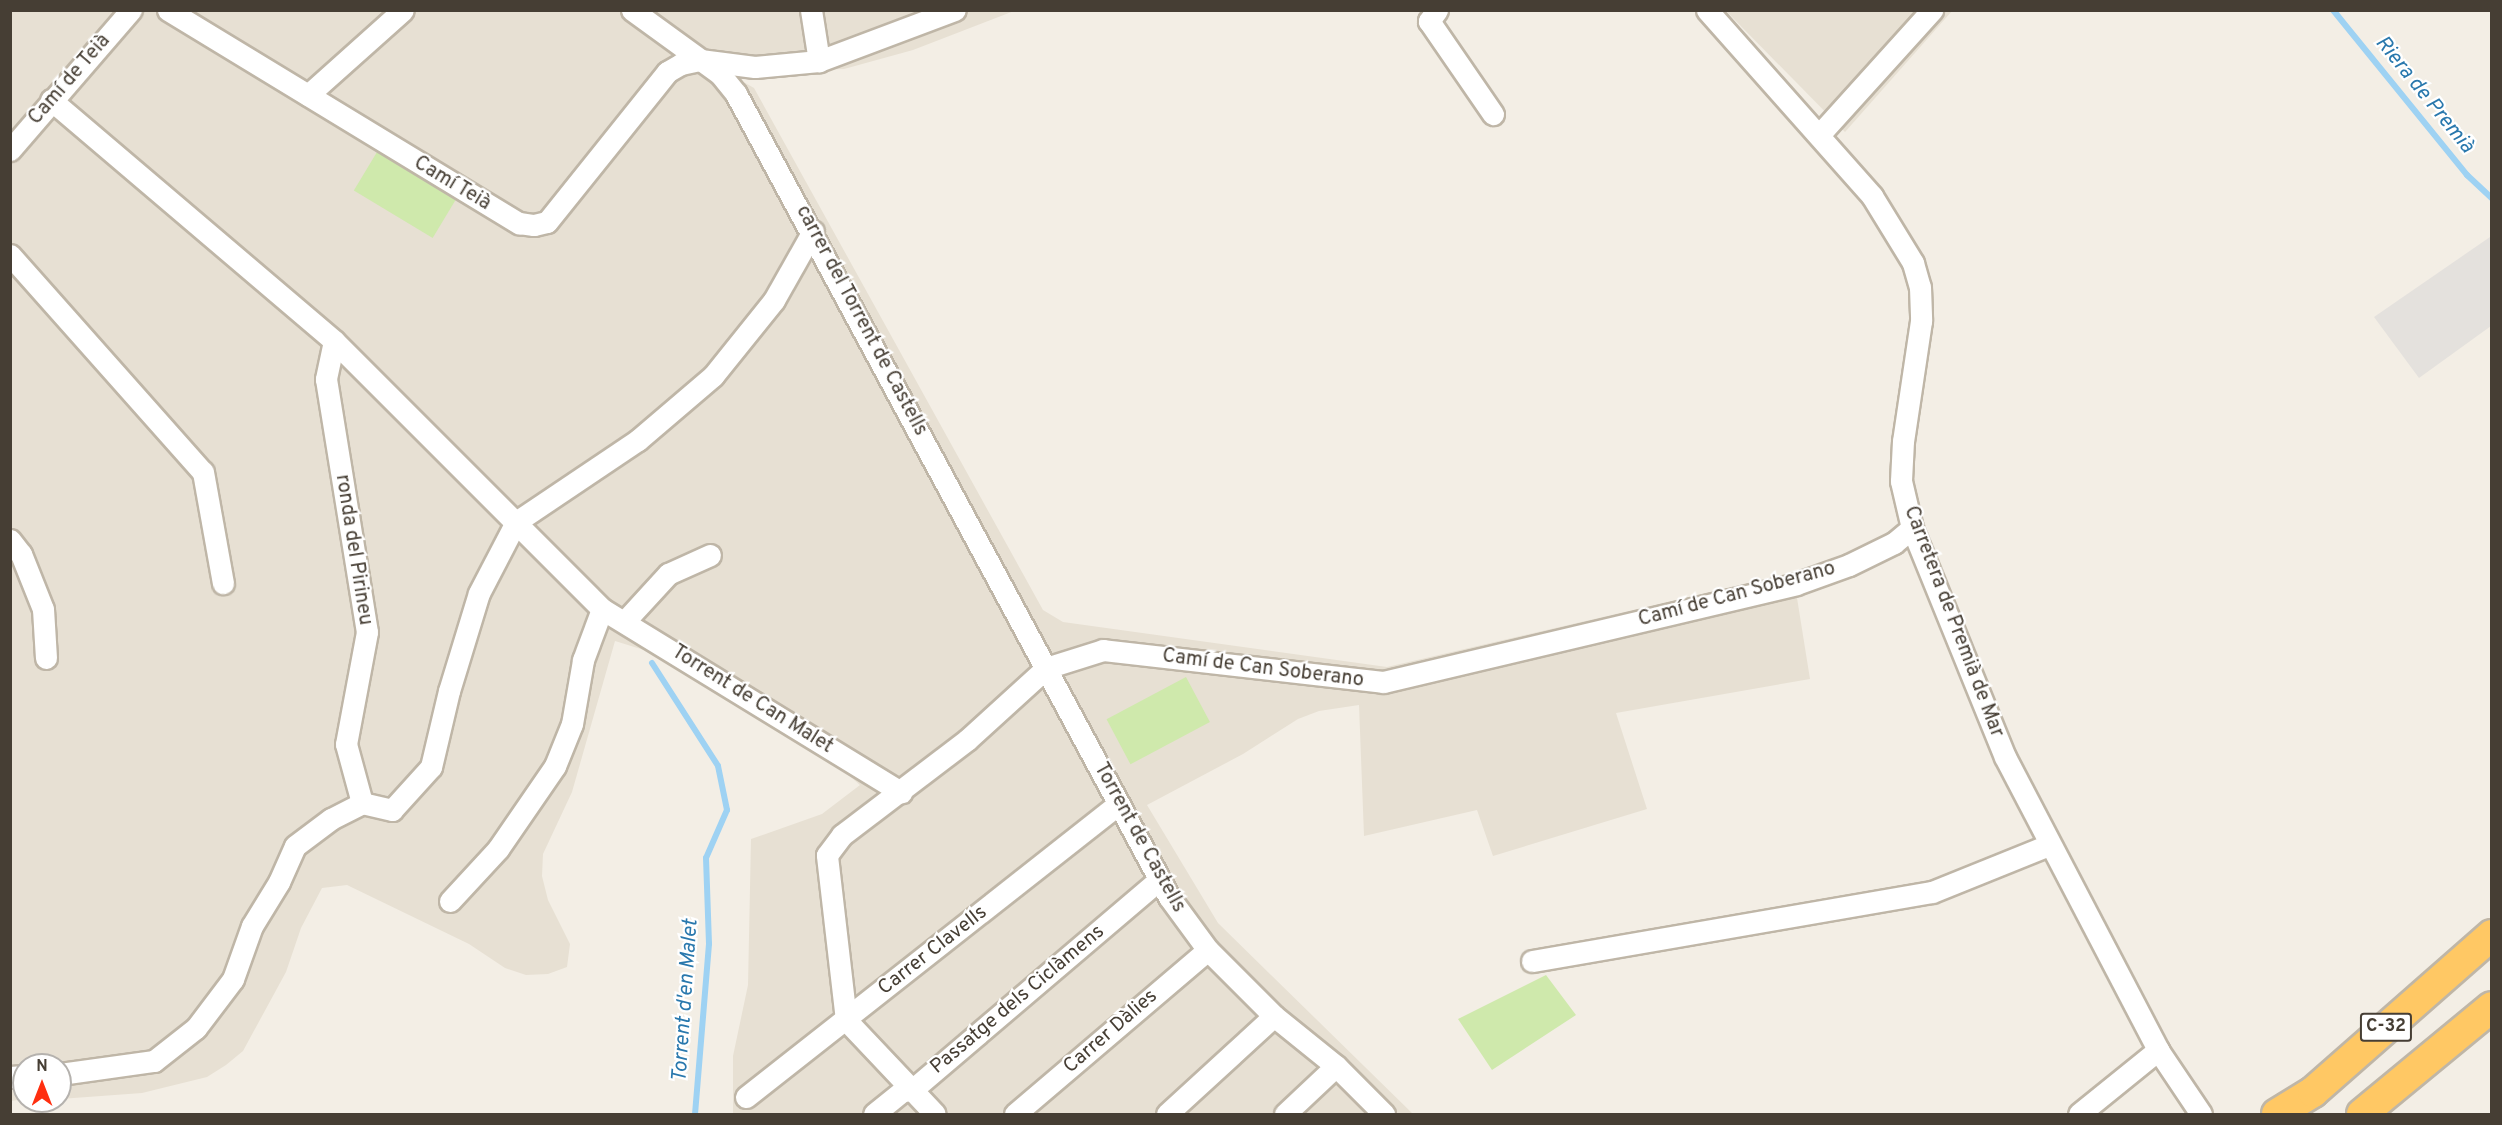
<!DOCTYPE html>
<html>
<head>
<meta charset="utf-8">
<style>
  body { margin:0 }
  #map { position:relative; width:2502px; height:1125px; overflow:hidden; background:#f3eee5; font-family:Overpass,sans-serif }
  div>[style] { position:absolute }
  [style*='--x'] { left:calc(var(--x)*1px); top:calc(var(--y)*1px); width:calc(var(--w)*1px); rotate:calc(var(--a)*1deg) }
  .residential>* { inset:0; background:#e7e0d3 }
  .green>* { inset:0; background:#cfe9ac; transform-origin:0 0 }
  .parking>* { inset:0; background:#e4e1dd }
  .stream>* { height:6px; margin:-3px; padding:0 3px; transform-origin:3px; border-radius:3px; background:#9ed2f3 }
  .roads { filter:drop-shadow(2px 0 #bfb6a7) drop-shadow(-2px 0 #bfb6a7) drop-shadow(0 2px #bfb6a7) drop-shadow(0 -2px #bfb6a7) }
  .minor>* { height:21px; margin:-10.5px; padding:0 10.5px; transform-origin:10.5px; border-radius:10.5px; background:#fff }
  .highway>* { height:30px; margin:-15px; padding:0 15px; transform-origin:15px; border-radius:15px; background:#ffc864 }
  span { translate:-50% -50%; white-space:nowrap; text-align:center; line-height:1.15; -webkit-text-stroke:4.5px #fff; paint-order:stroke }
  .shield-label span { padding:2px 4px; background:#fff; border:2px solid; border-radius:4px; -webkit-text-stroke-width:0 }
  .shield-label { font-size:18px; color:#463e34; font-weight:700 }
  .street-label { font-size:20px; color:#463e34 }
  .water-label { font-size:21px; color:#2978ad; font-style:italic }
  .frame { position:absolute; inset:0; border:12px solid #463e34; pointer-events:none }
  .north { position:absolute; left:12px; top:1053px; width:60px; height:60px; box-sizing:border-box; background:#fff; border:2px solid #b5b2ae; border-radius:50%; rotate:0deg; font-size:16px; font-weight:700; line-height:24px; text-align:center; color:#463e34 }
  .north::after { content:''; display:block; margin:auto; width:21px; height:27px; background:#ff2f10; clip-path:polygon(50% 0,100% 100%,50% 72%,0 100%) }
</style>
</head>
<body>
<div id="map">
  <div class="residential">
    <div style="clip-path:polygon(11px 11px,1014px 11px,913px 50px,844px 69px,726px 72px,754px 88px,1043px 610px,1063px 622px,1387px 667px,1793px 573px,1810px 679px,1616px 713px,1647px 809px,1493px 856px,1477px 810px,1364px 836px,1359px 705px,1319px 711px,1298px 719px,1243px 754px,1147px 805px,1218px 923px,1413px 1114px,733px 1114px,733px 1056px,748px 985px,751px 839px,822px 814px,860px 785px,831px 760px,686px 663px,615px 641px,572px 792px,543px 854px,542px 876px,548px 900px,570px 944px,567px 967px,548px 974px,526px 975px,505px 968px,469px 944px,347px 885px,322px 888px,301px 928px,286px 972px,243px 1051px,226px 1065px,207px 1077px,142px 1093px,60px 1099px,60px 1065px,24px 1065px,24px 1099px,11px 1101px)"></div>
    <div style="clip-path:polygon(1726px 11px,1952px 11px,1845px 132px)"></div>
  </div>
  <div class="green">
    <div style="left:377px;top:152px;width:92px;height:45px;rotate:31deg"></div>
    <div style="left:1186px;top:677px;width:51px;height:90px;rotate:62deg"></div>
    <div style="clip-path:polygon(1546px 975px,1576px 1015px,1492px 1070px,1458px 1019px)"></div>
  </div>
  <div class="parking">
    <div style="clip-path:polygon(2490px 237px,2491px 326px,2419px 378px,2374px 317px)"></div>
  </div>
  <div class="stream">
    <div style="--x:2333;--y:10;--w:213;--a:50.9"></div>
    <div style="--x:2467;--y:175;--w:34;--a:43"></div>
    <div style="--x:652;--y:663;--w:122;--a:57.3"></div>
    <div style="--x:718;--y:766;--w:45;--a:78.4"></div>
    <div style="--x:727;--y:810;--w:52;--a:113.6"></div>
    <div style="--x:706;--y:858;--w:86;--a:88"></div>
    <div style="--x:709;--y:944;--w:171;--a:94.7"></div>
  </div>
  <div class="roads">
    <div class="minor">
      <div style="--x:168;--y:10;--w:411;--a:31.3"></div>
      <div style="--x:519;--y:223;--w:15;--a:8"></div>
      <div style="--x:534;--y:225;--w:13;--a:-13"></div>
      <div style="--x:547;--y:222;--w:192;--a:-51.3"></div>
      <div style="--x:667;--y:72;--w:16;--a:-30"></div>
      <div style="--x:681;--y:64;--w:19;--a:-12"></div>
      <div style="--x:700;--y:60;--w:55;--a:7.3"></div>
      <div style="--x:755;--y:67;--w:64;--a:-5.4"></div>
      <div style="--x:819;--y:61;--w:145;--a:-20.6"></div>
      <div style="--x:632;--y:10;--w:109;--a:36"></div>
      <div style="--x:720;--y:74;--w:26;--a:51"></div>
      <div style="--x:736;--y:94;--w:912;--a:61.67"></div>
      <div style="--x:1169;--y:897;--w:66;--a:53.7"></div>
      <div style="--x:1208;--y:950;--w:93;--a:45"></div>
      <div style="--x:1274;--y:1016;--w:80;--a:38.9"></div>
      <div style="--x:1336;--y:1066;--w:68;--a:45"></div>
      <div style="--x:811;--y:10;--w:52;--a:81.1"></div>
      <div style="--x:1437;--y:10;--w:14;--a:126"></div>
      <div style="--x:1429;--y:21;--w:113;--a:55.5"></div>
      <div style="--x:1707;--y:10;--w:249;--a:48.4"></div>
      <div style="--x:1872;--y:196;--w:79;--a:58.5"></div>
      <div style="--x:1913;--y:263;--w:25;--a:74"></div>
      <div style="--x:1920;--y:287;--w:34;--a:88"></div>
      <div style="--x:1921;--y:321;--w:121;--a:98.5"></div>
      <div style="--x:1903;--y:441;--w:40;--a:92.9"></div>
      <div style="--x:1901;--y:481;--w:48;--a:76.8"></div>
      <div style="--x:1912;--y:528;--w:247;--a:67.9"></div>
      <div style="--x:2005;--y:757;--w:331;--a:62.4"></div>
      <div style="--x:2158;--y:1050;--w:77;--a:56.1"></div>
      <div style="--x:308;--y:95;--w:127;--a:-41.8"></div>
      <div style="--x:51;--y:100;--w:372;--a:40.4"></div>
      <div style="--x:334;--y:341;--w:379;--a:45"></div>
      <div style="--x:602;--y:609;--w:351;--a:31.5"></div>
      <div style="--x:1819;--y:135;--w:169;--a:-47.9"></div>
      <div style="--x:10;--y:150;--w:185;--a:-49.2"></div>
      <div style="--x:10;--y:255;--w:290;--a:48.4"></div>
      <div style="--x:203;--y:472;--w:113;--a:79.8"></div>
      <div style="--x:334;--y:341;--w:39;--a:102"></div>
      <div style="--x:326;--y:379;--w:256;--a:80.8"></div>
      <div style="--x:367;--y:632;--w:114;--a:100.6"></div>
      <div style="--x:346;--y:744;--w:61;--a:74.8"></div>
      <div style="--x:362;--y:803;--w:31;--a:13"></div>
      <div style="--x:392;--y:810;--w:58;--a:-47.8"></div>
      <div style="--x:431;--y:767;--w:78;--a:-76.7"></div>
      <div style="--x:449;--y:691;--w:102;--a:-73"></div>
      <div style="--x:479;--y:593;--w:80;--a:-62.5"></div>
      <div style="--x:516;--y:522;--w:147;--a:-33.9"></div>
      <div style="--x:638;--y:440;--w:99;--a:-40.5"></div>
      <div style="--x:713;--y:376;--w:97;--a:-51.2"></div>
      <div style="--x:774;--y:300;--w:79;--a:-60.5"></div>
      <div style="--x:10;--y:540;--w:18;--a:52"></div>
      <div style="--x:21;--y:554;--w:59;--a:68.2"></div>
      <div style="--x:43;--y:609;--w:49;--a:86.5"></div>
      <div style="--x:625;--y:621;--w:64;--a:-47.5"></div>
      <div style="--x:668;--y:574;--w:46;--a:-24.3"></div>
      <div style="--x:450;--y:901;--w:71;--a:-47.3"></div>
      <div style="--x:498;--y:849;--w:101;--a:-55.5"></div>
      <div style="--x:555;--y:766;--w:45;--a:-68"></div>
      <div style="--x:572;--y:724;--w:65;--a:-80.2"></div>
      <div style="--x:583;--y:660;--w:54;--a:-69.6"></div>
      <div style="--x:1532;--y:961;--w:406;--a:-9.8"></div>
      <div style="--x:1932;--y:892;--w:126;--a:-21.9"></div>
      <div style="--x:846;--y:1020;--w:166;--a:-96.6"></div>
      <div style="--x:827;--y:855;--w:25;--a:-53"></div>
      <div style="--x:842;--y:835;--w:157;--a:-37.2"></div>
      <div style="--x:967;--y:740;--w:107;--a:-42.3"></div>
      <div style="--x:1046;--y:668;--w:60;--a:-17.5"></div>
      <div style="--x:1103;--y:650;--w:282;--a:6.5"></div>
      <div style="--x:1383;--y:682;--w:424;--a:-13.3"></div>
      <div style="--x:1796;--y:584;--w:56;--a:-19.7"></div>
      <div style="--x:1849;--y:565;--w:50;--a:-26.1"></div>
      <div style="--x:1894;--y:543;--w:23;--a:-40"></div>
      <div style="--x:846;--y:1020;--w:129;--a:46.6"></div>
      <div style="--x:60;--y:1074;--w:95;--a:-7.9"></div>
      <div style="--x:154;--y:1061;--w:53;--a:-38.2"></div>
      <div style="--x:196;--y:1028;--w:61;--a:-52.9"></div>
      <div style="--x:233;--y:979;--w:56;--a:-70.3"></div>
      <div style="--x:252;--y:926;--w:52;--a:-58.5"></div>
      <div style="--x:279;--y:882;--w:39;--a:-66"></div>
      <div style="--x:295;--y:846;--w:45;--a:-36.9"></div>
      <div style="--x:331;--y:819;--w:35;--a:-27"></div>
      <div style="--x:10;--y:1077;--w:14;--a:-4"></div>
      <div style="--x:746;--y:1097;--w:474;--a:-38.2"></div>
      <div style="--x:874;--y:1114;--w:36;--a:-39"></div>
      <div style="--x:902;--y:1091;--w:10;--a:-6"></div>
      <div style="--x:912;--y:1090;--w:324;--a:-40.4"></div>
      <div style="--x:1015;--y:1114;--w:253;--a:-40.4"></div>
      <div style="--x:1167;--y:1114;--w:145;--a:-42.5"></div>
      <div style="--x:1285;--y:1114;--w:70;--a:-43.3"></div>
      <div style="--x:2079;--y:1114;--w:102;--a:-39"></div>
    </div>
    <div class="highway">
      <div style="--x:2277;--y:1114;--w:42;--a:-31.4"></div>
      <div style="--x:2313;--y:1092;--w:238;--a:-41.3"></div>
      <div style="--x:2362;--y:1114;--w:168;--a:-39.5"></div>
    </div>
  </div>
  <div class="shield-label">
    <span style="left:2386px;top:1027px">C-32</span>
  </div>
  <div class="street-label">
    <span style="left:70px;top:80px;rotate:-49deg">Camí de Teià</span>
    <span style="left:452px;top:184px;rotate:31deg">Camí Teià</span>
    <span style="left:861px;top:321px;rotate:62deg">carrer del Torrent de Castells</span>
    <span style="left:353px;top:550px;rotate:81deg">ronda del Pirineu</span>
    <span style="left:1737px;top:595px;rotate:-15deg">Camí de Can Soberano</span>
    <span style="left:1953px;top:622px;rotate:69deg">Carretera de Premià de Mar</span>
    <span style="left:1263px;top:669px;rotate:7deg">Camí de Can Soberano</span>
    <span style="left:752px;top:700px;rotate:32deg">Torrent de Can Malet</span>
    <span style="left:1139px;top:838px;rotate:61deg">Torrent de Castells</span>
    <span style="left:933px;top:951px;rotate:-38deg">Carrer Clavells</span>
    <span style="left:1018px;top:1000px;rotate:-40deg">Passatge dels Ciclàmens</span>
    <span style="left:1111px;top:1032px;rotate:-41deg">Carrer Dàlies</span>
  </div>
  <div class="water-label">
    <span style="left:2424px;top:95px;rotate:51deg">Riera de Premià</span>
    <span style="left:686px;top:1001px;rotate:-86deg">Torrent d'en Malet</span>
  </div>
  <div class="frame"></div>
  <div class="north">N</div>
</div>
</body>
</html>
